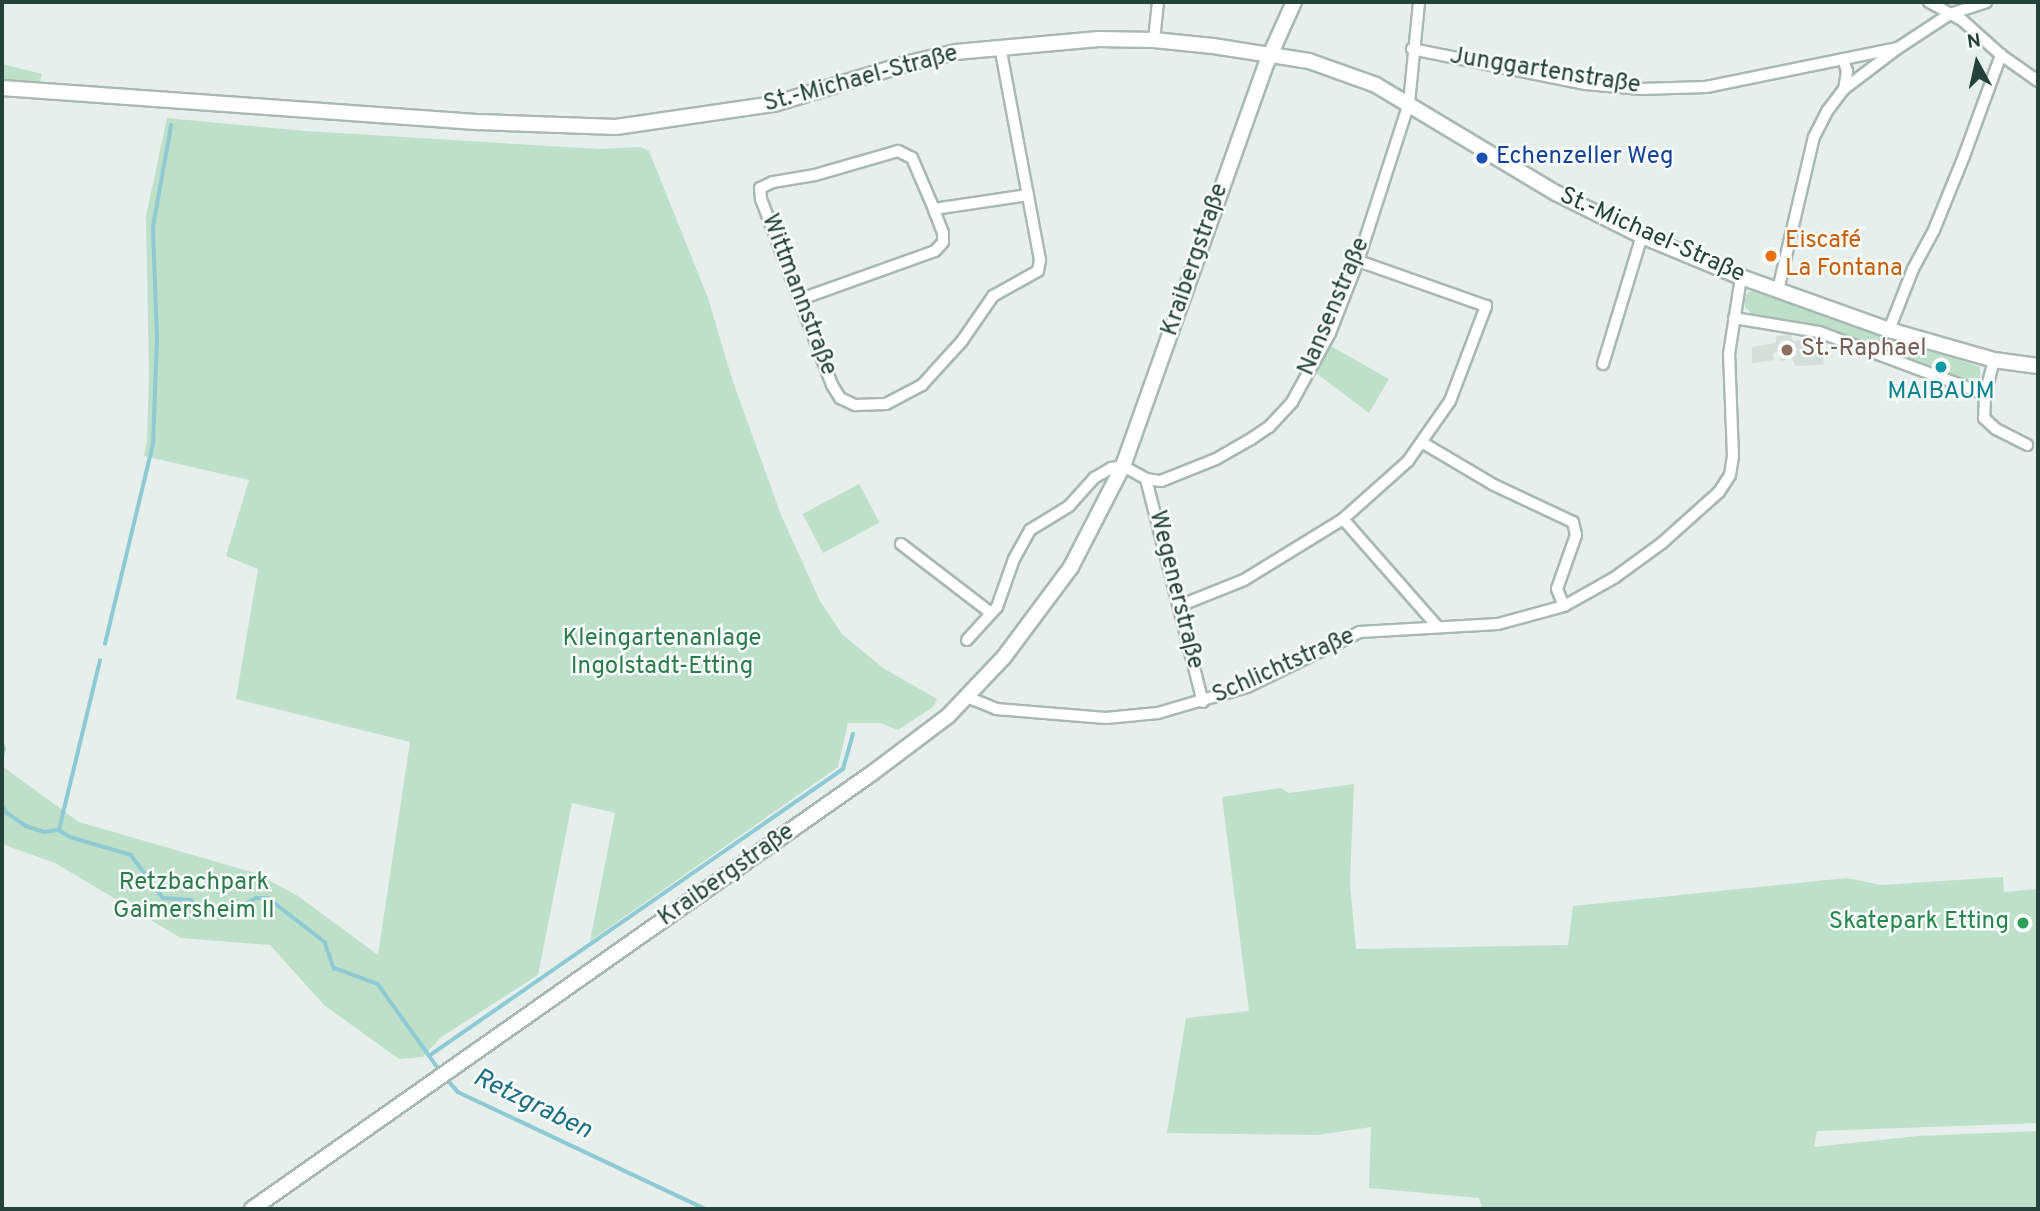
<!DOCTYPE html>
<html>
<head>
<meta charset="utf-8">
<style>
  body { margin:0 }
  #map { position:relative; width:2040px; height:1211px; overflow:hidden; background:#e6efeb; font-family:Overpass,sans-serif }
  div>[style] { position:absolute }
  [style*='--x'] { left:calc(var(--x)*1px); top:calc(var(--y)*1px); width:calc(var(--w)*1px); rotate:calc(var(--a)*1deg) }
  .built>* { inset:0; background:#d4dfda }
  .green>* { inset:0; background:#bfe0c8; transform-origin:0 0 }
  .stream>* { height:3.5px; margin:-1.75px; padding:0 1.75px; transform-origin:1.75px; border-radius:1.75px; background:#8ec9d4 }
  .roads { filter:drop-shadow(2px 0 #a8b8b2) drop-shadow(-2px 0 #a8b8b2) drop-shadow(0 2px #a8b8b2) drop-shadow(0 -2px #a8b8b2) }
  .street>* { height:10px; margin:-5px; padding:0 5px; transform-origin:5px; border-radius:5px; background:#fff }
  .secondary>* { height:14px; margin:-7px; padding:0 7px; transform-origin:7px; border-radius:7px; background:#fff }
  .dots>* { width:19px; height:19px; translate:-50% -50%; box-sizing:border-box; border:4px solid #f7fbf9; border-radius:50% }
  span { translate:-50% -50%; white-space:nowrap; text-align:center; line-height:1.15; -webkit-text-stroke:5px #f7fbf9; paint-order:stroke }
  .street-label { font-size:24px; color:#24423a }
  .transit-label { font-size:24px; color:#164399 }
  .left { translate:0 -50%; text-align:left }
  .food-label { font-size:24px; color:#c56008 }
  .education-label { font-size:24px; color:#785e54 }
  .culture-label { font-size:24px; color:#0d838f }
  .park-label { font-size:24px; color:#2d7a4b }
  .leisure-label { font-size:24px; color:#27864d }
  .right { translate:-100% -50%; text-align:right }
  .water-label { font-size:26px; color:#1c6f80; font-style:italic }
  .frame { position:absolute; inset:0; border:4px solid #24423a; pointer-events:none }
  .north { position:absolute; left:1942px; top:28px; width:70px; height:70px; -webkit-text-stroke:5px #f7fbf9; paint-order:stroke; rotate:352deg; font-size:19px; font-weight:700; line-height:28px; text-align:center; color:#24423a }
  .north::after { content:''; display:block; margin:auto; width:24px; height:32px; background:#24423a; clip-path:polygon(50% 0,100% 100%,50% 72%,0 100%) }
</style>
</head>
<body>
<div id="map">
  <div class="built">
    <div style="clip-path:polygon(1791px 334px,1793px 341px,1806px 339px,1807px 347px,1821px 345px,1824px 365px,1795px 366px,1793px 359px,1780px 361px,1779px 352px,1773px 353px,1774px 360px,1752px 363px,1752px 347px,1776px 343px,1776px 336px)"></div>
  </div>
  <div class="green">
    <div style="clip-path:polygon(2px 64px,42px 74px,39px 86px,2px 84px)"></div>
    <div style="clip-path:polygon(167px 118px,305px 131px,600px 149px,640px 147px,649px 151px,708px 298px,732px 379px,781px 515px,820px 601px,842px 634px,883px 668px,937px 699px,933px 707px,898px 730px,880px 723px,848px 723px,838px 767px,590px 941px,615px 813px,572px 803px,538px 975px,440px 1038px,423px 1057px,399px 1059px,324px 1005px,270px 945px,181px 938px,55px 863px,2px 844px,2px 766px,79px 822px,255px 873px,298px 896px,378px 955px,410px 742px,236px 699px,258px 569px,226px 556px,249px 480px,144px 456px,147px 441px,149px 375px,146px 216px)"></div>
    <div style="clip-path:polygon(1752px 291px,1980px 367px,1980px 378px,1973px 385px,1801px 322px,1752px 314px,1745px 307px,1745px 298px,1748px 292px)"></div>
    <div style="clip-path:polygon(1331px 346px,1389px 379px,1369px 413px,1316px 373px)"></div>
    <div style="left:859px;top:484px;width:44px;height:64px;rotate:62deg"></div>
    <div style="clip-path:polygon(1354px 784px,1350px 883px,1356px 949px,1568px 945px,1573px 906px,1847px 878px,1881px 885px,2003px 877px,2004px 892px,2038px 889px,2038px 1123px,1817px 1131px,1814px 1147px,1918px 1136px,2038px 1131px,2038px 1209px,1482px 1209px,1479px 1198px,1369px 1188px,1371px 1127px,1318px 1135px,1167px 1133px,1186px 1018px,1249px 1011px,1222px 797px,1281px 788px,1289px 793px)"></div>
  </div>
  <div class="stream">
    <div style="--x:105;--y:644;--w:206;--a:-76.5"></div>
    <div style="--x:153;--y:444;--w:106;--a:-87.8"></div>
    <div style="--x:157;--y:338;--w:111;--a:-92.1"></div>
    <div style="--x:153;--y:227;--w:103;--a:-79.9"></div>
    <div style="--x:2;--y:742;--w:7;--a:74"></div>
    <div style="--x:4;--y:749;--w:11;--a:100"></div>
    <div style="--x:2;--y:805;--w:9;--a:58"></div>
    <div style="--x:7;--y:813;--w:23;--a:34"></div>
    <div style="--x:26;--y:826;--w:19;--a:18"></div>
    <div style="--x:44;--y:832;--w:15;--a:-8"></div>
    <div style="--x:59;--y:830;--w:13;--a:32"></div>
    <div style="--x:70;--y:837;--w:64;--a:16.4"></div>
    <div style="--x:131;--y:855;--w:54;--a:53.3"></div>
    <div style="--x:163;--y:898;--w:28;--a:4"></div>
    <div style="--x:191;--y:900;--w:15;--a:48"></div>
    <div style="--x:201;--y:911;--w:31;--a:0"></div>
    <div style="--x:232;--y:911;--w:27;--a:-28"></div>
    <div style="--x:256;--y:898;--w:12;--a:0"></div>
    <div style="--x:268;--y:898;--w:72;--a:37.7"></div>
    <div style="--x:325;--y:942;--w:28;--a:71"></div>
    <div style="--x:334;--y:968;--w:47;--a:20"></div>
    <div style="--x:378;--y:984;--w:108;--a:54.4"></div>
    <div style="--x:59;--y:830;--w:174;--a:-76.4"></div>
    <div style="--x:429;--y:1056;--w:504;--a:-34.73"></div>
    <div style="--x:843;--y:769;--w:36;--a:-74"></div>
    <div style="--x:446;--y:1078;--w:18;--a:49"></div>
    <div style="--x:458;--y:1092;--w:273;--a:25.3"></div>
  </div>
  <div class="roads">
    <div class="street">
      <div style="--x:1929;--y:2;--w:38;--a:29"></div>
      <div style="--x:1962;--y:20;--w:52;--a:41.9"></div>
      <div style="--x:2001;--y:55;--w:45;--a:35.1"></div>
      <div style="--x:1154;--y:40;--w:38;--a:-84"></div>
      <div style="--x:1412;--y:49;--w:177;--a:11.4"></div>
      <div style="--x:1586;--y:84;--w:55;--a:5.2"></div>
      <div style="--x:1641;--y:89;--w:65;--a:-1.8"></div>
      <div style="--x:1706;--y:87;--w:196;--a:-11.5"></div>
      <div style="--x:1843;--y:59;--w:13;--a:72"></div>
      <div style="--x:1847;--y:71;--w:18;--a:99"></div>
      <div style="--x:934;--y:209;--w:56;--a:-113.3"></div>
      <div style="--x:912;--y:158;--w:16;--a:-153"></div>
      <div style="--x:898;--y:151;--w:86;--a:163.9"></div>
      <div style="--x:815;--y:175;--w:43;--a:170.5"></div>
      <div style="--x:773;--y:182;--w:14;--a:155"></div>
      <div style="--x:760;--y:188;--w:11;--a:85"></div>
      <div style="--x:761;--y:199;--w:199;--a:69.1"></div>
      <div style="--x:832;--y:385;--w:15;--a:58"></div>
      <div style="--x:840;--y:398;--w:17;--a:25"></div>
      <div style="--x:855;--y:405;--w:31;--a:-2"></div>
      <div style="--x:886;--y:404;--w:41;--a:-27.8"></div>
      <div style="--x:922;--y:385;--w:59;--a:-47.7"></div>
      <div style="--x:962;--y:341;--w:55;--a:-55.4"></div>
      <div style="--x:993;--y:296;--w:51;--a:-29.1"></div>
      <div style="--x:1038;--y:271;--w:11;--a:-80"></div>
      <div style="--x:1040;--y:260;--w:217;--a:-100.6"></div>
      <div style="--x:1778;--y:290;--w:157;--a:-76.8"></div>
      <div style="--x:1814;--y:137;--w:30;--a:-63"></div>
      <div style="--x:1828;--y:110;--w:26;--a:-53"></div>
      <div style="--x:1844;--y:89;--w:68;--a:-37.2"></div>
      <div style="--x:1898;--y:48;--w:62;--a:-33.2"></div>
      <div style="--x:1950;--y:14;--w:38;--a:-18"></div>
      <div style="--x:801;--y:299;--w:142;--a:-19.7"></div>
      <div style="--x:935;--y:251;--w:12;--a:-48"></div>
      <div style="--x:943;--y:242;--w:9;--a:-90"></div>
      <div style="--x:943;--y:233;--w:26;--a:-111"></div>
      <div style="--x:934;--y:209;--w:95;--a:-8.5"></div>
      <div style="--x:1734;--y:318;--w:86;--a:9.4"></div>
      <div style="--x:1819;--y:332;--w:177;--a:20.5"></div>
      <div style="--x:1985;--y:394;--w:35;--a:-75"></div>
      <div style="--x:1889;--y:330;--w:66;--a:-68.5"></div>
      <div style="--x:1913;--y:269;--w:44;--a:-61.7"></div>
      <div style="--x:1934;--y:230;--w:80;--a:-67.9"></div>
      <div style="--x:1964;--y:156;--w:108;--a:-69.9"></div>
      <div style="--x:1603;--y:364;--w:134;--a:-73.1"></div>
      <div style="--x:1985;--y:394;--w:24;--a:92"></div>
      <div style="--x:1984;--y:418;--w:16;--a:43"></div>
      <div style="--x:1996;--y:429;--w:35;--a:27"></div>
      <div style="--x:1423;--y:443;--w:82;--a:30.6"></div>
      <div style="--x:1494;--y:485;--w:87;--a:25.1"></div>
      <div style="--x:1573;--y:522;--w:13;--a:77"></div>
      <div style="--x:1576;--y:535;--w:57;--a:109.4"></div>
      <div style="--x:1557;--y:589;--w:18;--a:68"></div>
      <div style="--x:1146;--y:479;--w:230;--a:75.7"></div>
      <div style="--x:1343;--y:519;--w:144;--a:48.7"></div>
      <div style="--x:901;--y:544;--w:113;--a:37.5"></div>
      <div style="--x:1179;--y:606;--w:70;--a:-21.8"></div>
      <div style="--x:1244;--y:580;--w:116;--a:-31.6"></div>
      <div style="--x:1343;--y:519;--w:87;--a:-41.7"></div>
      <div style="--x:1408;--y:461;--w:73;--a:-55"></div>
      <div style="--x:1450;--y:401;--w:102;--a:-69.2"></div>
      <div style="--x:1486;--y:306;--w:136;--a:-160.6"></div>
      <div style="--x:967;--y:640;--w:45;--a:-47.7"></div>
      <div style="--x:997;--y:607;--w:51;--a:-70.5"></div>
      <div style="--x:1014;--y:559;--w:33;--a:-61"></div>
      <div style="--x:1030;--y:530;--w:46;--a:-31.6"></div>
      <div style="--x:1069;--y:506;--w:38;--a:-48"></div>
      <div style="--x:1094;--y:478;--w:20;--a:-30"></div>
      <div style="--x:1111;--y:468;--w:12;--a:-9"></div>
      <div style="--x:1123;--y:466;--w:26;--a:29"></div>
      <div style="--x:1146;--y:479;--w:15;--a:8"></div>
      <div style="--x:1161;--y:481;--w:59;--a:-21.8"></div>
      <div style="--x:1216;--y:459;--w:40;--a:-29.7"></div>
      <div style="--x:1251;--y:439;--w:22;--a:-34"></div>
      <div style="--x:1269;--y:427;--w:34;--a:-47"></div>
      <div style="--x:1292;--y:402;--w:79;--a:-61.2"></div>
      <div style="--x:1330;--y:333;--w:77;--a:-68.7"></div>
      <div style="--x:1358;--y:261;--w:166;--a:-72.1"></div>
      <div style="--x:1409;--y:103;--w:101;--a:-84.3"></div>
      <div style="--x:967;--y:697;--w:31;--a:22"></div>
      <div style="--x:996;--y:709;--w:110;--a:4.7"></div>
      <div style="--x:1106;--y:718;--w:52;--a:-5.5"></div>
      <div style="--x:1158;--y:713;--w:93;--a:-16.3"></div>
      <div style="--x:1247;--y:687;--w:126;--a:-26"></div>
      <div style="--x:1360;--y:632;--w:138;--a:-3.3"></div>
      <div style="--x:1498;--y:624;--w:68;--a:-15.3"></div>
      <div style="--x:1564;--y:606;--w:57;--a:-29.2"></div>
      <div style="--x:1614;--y:578;--w:59;--a:-36.1"></div>
      <div style="--x:1662;--y:543;--w:76;--a:-41.8"></div>
      <div style="--x:1719;--y:492;--w:20;--a:-57"></div>
      <div style="--x:1730;--y:475;--w:19;--a:-81"></div>
      <div style="--x:1733;--y:456;--w:102;--a:-92.2"></div>
      <div style="--x:1729;--y:354;--w:78;--a:-81.1"></div>
    </div>
    <div class="secondary">
      <div style="--x:2;--y:88;--w:479;--a:4.1"></div>
      <div style="--x:480;--y:122;--w:136;--a:2.1"></div>
      <div style="--x:616;--y:127;--w:160;--a:-8.3"></div>
      <div style="--x:774;--y:104;--w:141;--a:-16.9"></div>
      <div style="--x:909;--y:63;--w:48;--a:-13.2"></div>
      <div style="--x:956;--y:52;--w:143;--a:-5.2"></div>
      <div style="--x:1098;--y:39;--w:56;--a:1"></div>
      <div style="--x:1154;--y:40;--w:59;--a:5.8"></div>
      <div style="--x:1213;--y:46;--w:97;--a:8.9"></div>
      <div style="--x:1309;--y:61;--w:71;--a:19.7"></div>
      <div style="--x:1376;--y:85;--w:210;--a:31"></div>
      <div style="--x:1556;--y:193;--w:96;--a:26.6"></div>
      <div style="--x:1642;--y:236;--w:107;--a:22.5"></div>
      <div style="--x:1741;--y:277;--w:157;--a:19.7"></div>
      <div style="--x:1889;--y:330;--w:109;--a:15.9"></div>
      <div style="--x:1994;--y:360;--w:44;--a:7.8"></div>
      <div style="--x:252;--y:1209;--w:757;--a:-35.1"></div>
      <div style="--x:871;--y:774;--w:96;--a:-37"></div>
      <div style="--x:948;--y:716;--w:81;--a:-46.5"></div>
      <div style="--x:1004;--y:657;--w:112;--a:-53.3"></div>
      <div style="--x:1071;--y:567;--w:114;--a:-62.8"></div>
      <div style="--x:1123;--y:466;--w:429;--a:-70.4"></div>
      <div style="--x:1267;--y:62;--w:66;--a:-65.8"></div>
    </div>
  </div>
  <div class="dots">
    <div style="left:1482px;top:158px;background:#1a4fb4"></div>
    <div style="left:1771px;top:256px;background:#e8710a"></div>
    <div style="left:1787px;top:350px;background:#8d6e63"></div>
    <div style="left:1941px;top:367px;background:#0f9aa8"></div>
    <div style="left:2023px;top:923px;background:#2e9e5b"></div>
  </div>
  <div class="street-label">
    <span style="left:1545px;top:72px;rotate:9deg">Junggartenstraße</span>
    <span style="left:861px;top:80px;rotate:-15deg">St.-Michael-Straße</span>
    <span style="left:1652px;top:236px;rotate:24deg">St.-Michael-Straße</span>
    <span style="left:1196px;top:260px;rotate:-71deg">Kraibergstraße</span>
    <span style="left:798px;top:295px;rotate:69deg">Wittmannstraße</span>
    <span style="left:1335px;top:307px;rotate:-67deg">Nansenstraße</span>
    <span style="left:1175px;top:590px;rotate:76deg">Wegenerstraße</span>
    <span style="left:1284px;top:667px;rotate:-24deg">Schlichtstraße</span>
    <span style="left:727px;top:876px;rotate:-35deg">Kraibergstraße</span>
  </div>
  <div class="transit-label">
    <span class="left" style="left:1496px;top:158px">Echenzeller Weg</span>
  </div>
  <div class="food-label">
    <span class="left" style="left:1785px;top:256px">Eiscafé<br>La Fontana</span>
  </div>
  <div class="education-label">
    <span class="left" style="left:1801px;top:350px">St.-Raphael</span>
  </div>
  <div class="culture-label">
    <span style="left:1941px;top:393px">MAIBAUM</span>
  </div>
  <div class="park-label">
    <span style="left:662px;top:654px">Kleingartenanlage<br>Ingolstadt-Etting</span>
    <span style="left:194px;top:898px">Retzbachpark<br>Gaimersheim II</span>
  </div>
  <div class="leisure-label">
    <span class="right" style="left:2009px;top:923px">Skatepark Etting</span>
  </div>
  <div class="water-label">
    <span style="left:532px;top:1105px;rotate:26deg">Retzgraben</span>
  </div>
  <div class="frame"></div>
  <div class="north">N</div>
</div>
</body>
</html>
